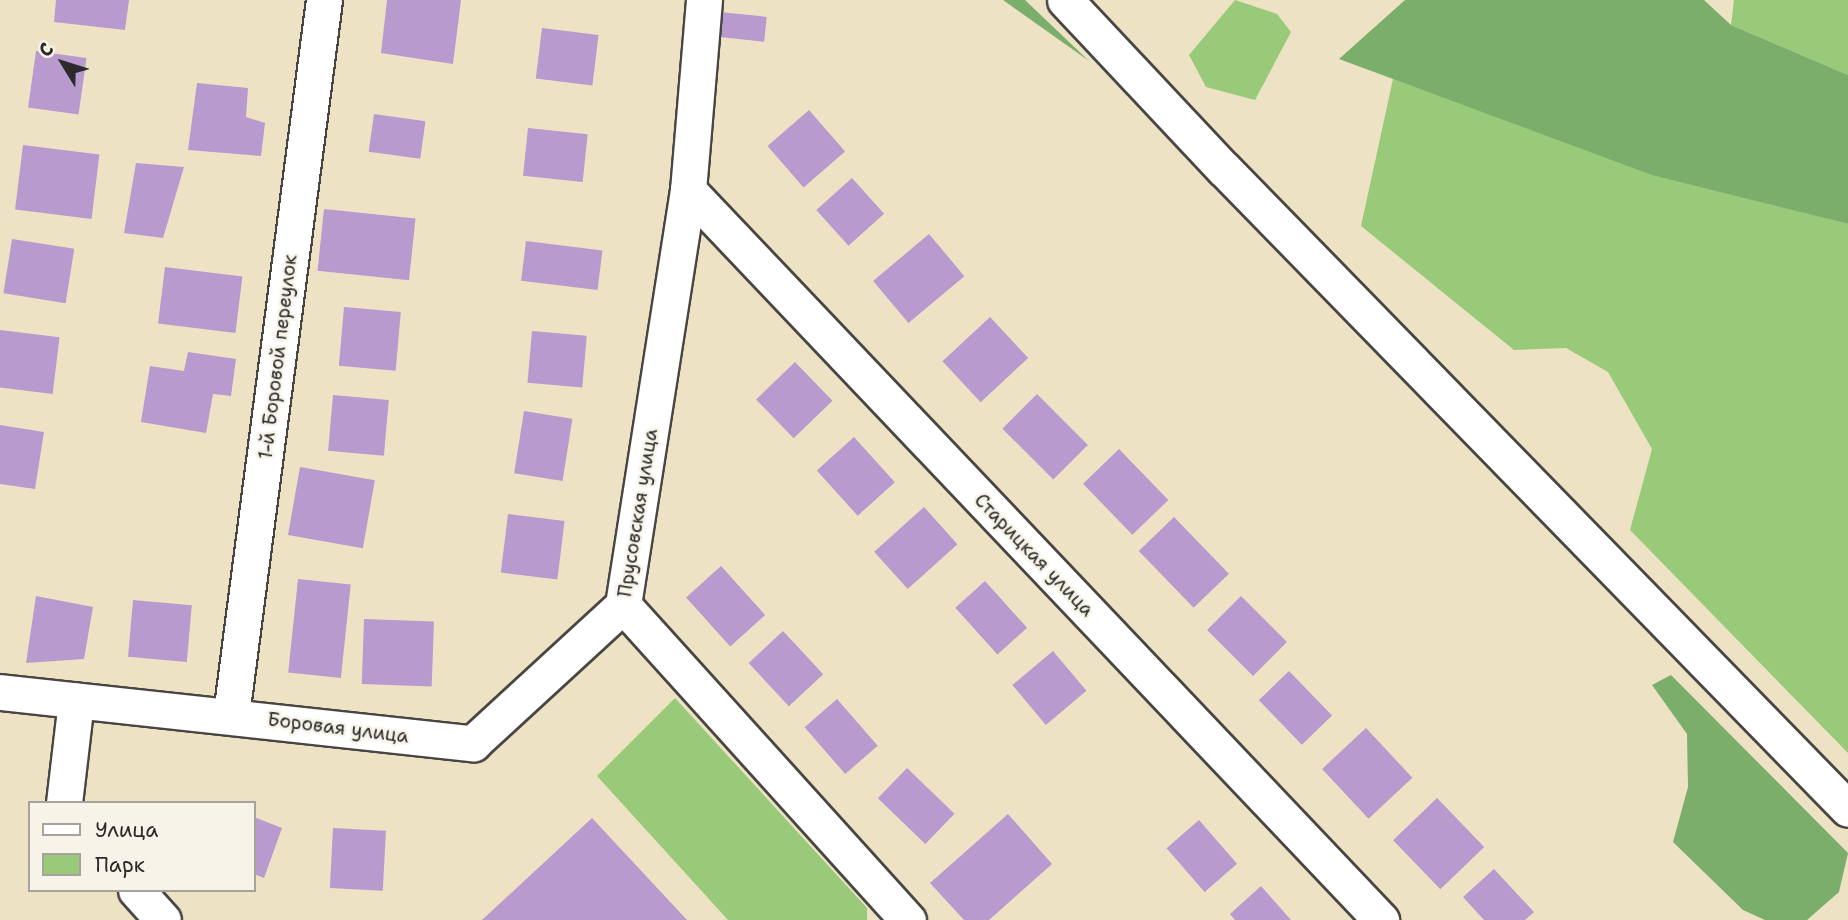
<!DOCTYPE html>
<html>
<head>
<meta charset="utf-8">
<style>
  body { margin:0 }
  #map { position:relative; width:1848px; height:920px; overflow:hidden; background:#eee2c4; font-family:"Shantell Sans",sans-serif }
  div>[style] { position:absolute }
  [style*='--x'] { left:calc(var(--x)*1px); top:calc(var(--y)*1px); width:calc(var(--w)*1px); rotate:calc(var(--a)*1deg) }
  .green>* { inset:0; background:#99ca7a }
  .forest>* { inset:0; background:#7aae6a }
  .building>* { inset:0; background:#b99acf; transform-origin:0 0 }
  .roads { filter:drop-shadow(2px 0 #484642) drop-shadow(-2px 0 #484642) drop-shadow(0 2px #484642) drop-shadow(0 -2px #484642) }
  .minor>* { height:35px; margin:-17.5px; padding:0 17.5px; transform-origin:17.5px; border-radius:17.5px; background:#fff }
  span { translate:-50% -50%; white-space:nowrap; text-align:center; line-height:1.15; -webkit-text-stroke:5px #f7f3e8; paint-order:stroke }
  .street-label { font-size:19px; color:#2b2b2b }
  .legend { position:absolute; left:28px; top:801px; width:228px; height:91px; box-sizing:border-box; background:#f7f3e8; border:2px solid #a5a39c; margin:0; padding:9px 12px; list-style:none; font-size:21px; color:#2b2b2b }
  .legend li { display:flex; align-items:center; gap:14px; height:35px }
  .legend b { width:35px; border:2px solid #a5a39c }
  .north { position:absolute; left:28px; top:28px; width:70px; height:70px; -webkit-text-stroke:5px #f7f3e8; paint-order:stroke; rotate:308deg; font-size:19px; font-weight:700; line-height:28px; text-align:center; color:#2b2b2b }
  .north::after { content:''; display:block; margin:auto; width:24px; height:32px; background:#2b2b2b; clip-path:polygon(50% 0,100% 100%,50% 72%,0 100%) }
</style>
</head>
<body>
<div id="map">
  <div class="green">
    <div style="clip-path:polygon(1235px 0,1277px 14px,1291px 32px,1255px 100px,1206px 87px,1189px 55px)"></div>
    <div style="clip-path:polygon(1734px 0,1848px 0,1848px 75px,1731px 25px)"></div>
    <div style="clip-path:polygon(1393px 79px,1666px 178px,1848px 224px,1848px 753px,1630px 530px,1652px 449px,1608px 372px,1566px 348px,1514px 350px,1361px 226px)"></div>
    <div style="clip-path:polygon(675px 698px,867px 908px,867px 920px,728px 920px,597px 776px)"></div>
  </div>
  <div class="forest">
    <div style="clip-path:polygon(1003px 0,1025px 0,1089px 61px)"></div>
    <div style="clip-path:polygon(1405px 0,1704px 0,1731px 25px,1848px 75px,1848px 224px,1652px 175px,1339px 59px)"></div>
    <div style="clip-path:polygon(1671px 675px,1848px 853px,1839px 892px,1807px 920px,1765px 920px,1743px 910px,1673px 842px,1688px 787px,1687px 734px,1652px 685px)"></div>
  </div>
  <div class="building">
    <div style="clip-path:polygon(56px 0,129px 0,125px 30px,54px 22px)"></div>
    <div style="clip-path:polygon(387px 0,461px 0,453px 64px,381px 53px)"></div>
    <div style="left:720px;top:12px;width:47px;height:25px;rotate:6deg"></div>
    <div style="left:542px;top:28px;width:57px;height:51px;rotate:7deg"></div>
    <div style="left:36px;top:51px;width:51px;height:57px;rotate:8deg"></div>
    <div style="clip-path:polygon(197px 83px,248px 88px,246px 117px,265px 123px,261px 156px,188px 150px)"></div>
    <div style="left:809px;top:110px;width:55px;height:55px;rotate:49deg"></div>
    <div style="left:374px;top:114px;width:52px;height:38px;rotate:8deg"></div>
    <div style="left:528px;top:128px;width:60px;height:48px;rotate:6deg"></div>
    <div style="left:23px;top:145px;width:77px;height:65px;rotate:7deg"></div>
    <div style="clip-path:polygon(136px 163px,184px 167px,163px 238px,124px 233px)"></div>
    <div style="left:852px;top:178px;width:48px;height:48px;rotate:48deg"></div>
    <div style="left:324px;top:209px;width:92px;height:62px;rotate:6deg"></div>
    <div style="left:929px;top:234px;width:55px;height:73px;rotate:50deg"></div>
    <div style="left:12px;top:239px;width:63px;height:55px;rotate:9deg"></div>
    <div style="left:526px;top:241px;width:77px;height:40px;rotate:7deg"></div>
    <div style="left:165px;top:267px;width:78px;height:57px;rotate:7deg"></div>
    <div style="left:344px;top:307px;width:57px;height:59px;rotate:5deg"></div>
    <div style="left:990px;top:317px;width:56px;height:65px;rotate:47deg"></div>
    <div style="left:0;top:330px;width:60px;height:57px;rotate:7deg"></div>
    <div style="left:532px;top:331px;width:55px;height:52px;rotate:5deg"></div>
    <div style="clip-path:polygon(188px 352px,236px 359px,231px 396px,213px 394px,206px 433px,141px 422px,150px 366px,184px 371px)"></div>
    <div style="left:795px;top:362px;width:54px;height:54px;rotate:46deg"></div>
    <div style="left:1037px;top:394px;width:72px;height:49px;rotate:45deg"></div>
    <div style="left:333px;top:395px;width:56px;height:56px;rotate:5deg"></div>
    <div style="left:524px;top:411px;width:49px;height:63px;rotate:9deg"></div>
    <div style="clip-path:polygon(0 425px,44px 432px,35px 489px,0 484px)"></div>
    <div style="left:854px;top:437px;width:61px;height:50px;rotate:48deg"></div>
    <div style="left:1119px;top:449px;width:71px;height:50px;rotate:46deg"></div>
    <div style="left:300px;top:467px;width:76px;height:69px;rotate:10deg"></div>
    <div style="left:924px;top:507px;width:50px;height:67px;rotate:48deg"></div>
    <div style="left:508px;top:514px;width:57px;height:59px;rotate:7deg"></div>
    <div style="left:1174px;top:517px;width:79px;height:49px;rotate:46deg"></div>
    <div style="left:721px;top:566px;width:66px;height:47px;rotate:48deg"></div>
    <div style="left:298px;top:579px;width:53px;height:94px;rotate:6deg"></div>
    <div style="left:985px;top:581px;width:63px;height:40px;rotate:48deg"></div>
    <div style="clip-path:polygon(36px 596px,93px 607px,84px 659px,26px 663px)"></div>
    <div style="left:1241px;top:596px;width:65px;height:48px;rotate:45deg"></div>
    <div style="left:133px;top:600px;width:59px;height:57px;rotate:5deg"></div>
    <div style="left:364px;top:619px;width:70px;height:65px;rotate:2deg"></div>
    <div style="left:783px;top:631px;width:59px;height:47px;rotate:47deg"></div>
    <div style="left:1053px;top:651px;width:52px;height:53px;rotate:50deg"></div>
    <div style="left:1289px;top:671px;width:62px;height:42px;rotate:46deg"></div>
    <div style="left:837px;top:699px;width:62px;height:43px;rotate:49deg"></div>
    <div style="left:1366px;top:728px;width:68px;height:60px;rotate:47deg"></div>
    <div style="left:907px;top:768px;width:66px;height:42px;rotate:44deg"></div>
    <div style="left:1437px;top:798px;width:68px;height:61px;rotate:46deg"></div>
    <div style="clip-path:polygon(1008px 814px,1052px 864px,989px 920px,964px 920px,930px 883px)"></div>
    <div style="clip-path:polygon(254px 817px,282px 828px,264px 878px,254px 874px)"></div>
    <div style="clip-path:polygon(592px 818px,687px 920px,482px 920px)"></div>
    <div style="left:1199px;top:820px;width:58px;height:43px;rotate:49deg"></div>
    <div style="left:333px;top:828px;width:53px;height:60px;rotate:3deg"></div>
    <div style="clip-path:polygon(1494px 869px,1534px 912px,1525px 920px,1484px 920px,1463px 897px)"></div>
    <div style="clip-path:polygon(1261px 886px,1291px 920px,1235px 920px,1230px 914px)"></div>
  </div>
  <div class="roads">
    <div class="minor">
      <div style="--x:704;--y:0;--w:191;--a:94.8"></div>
      <div style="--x:688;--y:190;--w:420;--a:98.9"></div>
      <div style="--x:623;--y:605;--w:425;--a:47.9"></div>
      <div style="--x:1065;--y:0;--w:231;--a:46.8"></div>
      <div style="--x:1223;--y:168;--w:895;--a:45.72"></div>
      <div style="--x:688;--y:190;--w:1007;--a:46.49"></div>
      <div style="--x:0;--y:692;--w:476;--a:6.2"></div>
      <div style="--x:473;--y:743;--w:204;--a:-42.6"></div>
      <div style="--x:231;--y:715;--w:721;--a:-82.59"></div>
      <div style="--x:64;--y:803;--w:103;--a:-83.3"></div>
      <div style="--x:136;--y:890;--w:40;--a:48"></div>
    </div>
  </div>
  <div class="street-label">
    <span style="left:278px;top:357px;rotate:-83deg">1-й Боровой переулок</span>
    <span style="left:638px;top:513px;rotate:-81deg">Прусовская улица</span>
    <span style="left:1034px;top:555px;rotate:46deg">Старицкая улица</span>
    <span style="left:338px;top:728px;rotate:7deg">Боровая улица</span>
  </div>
  <ul class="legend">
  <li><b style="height:9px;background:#fff"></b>Улица</li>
  <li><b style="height:19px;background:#99ca7a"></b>Парк</li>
  </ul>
  <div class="north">С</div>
</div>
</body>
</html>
